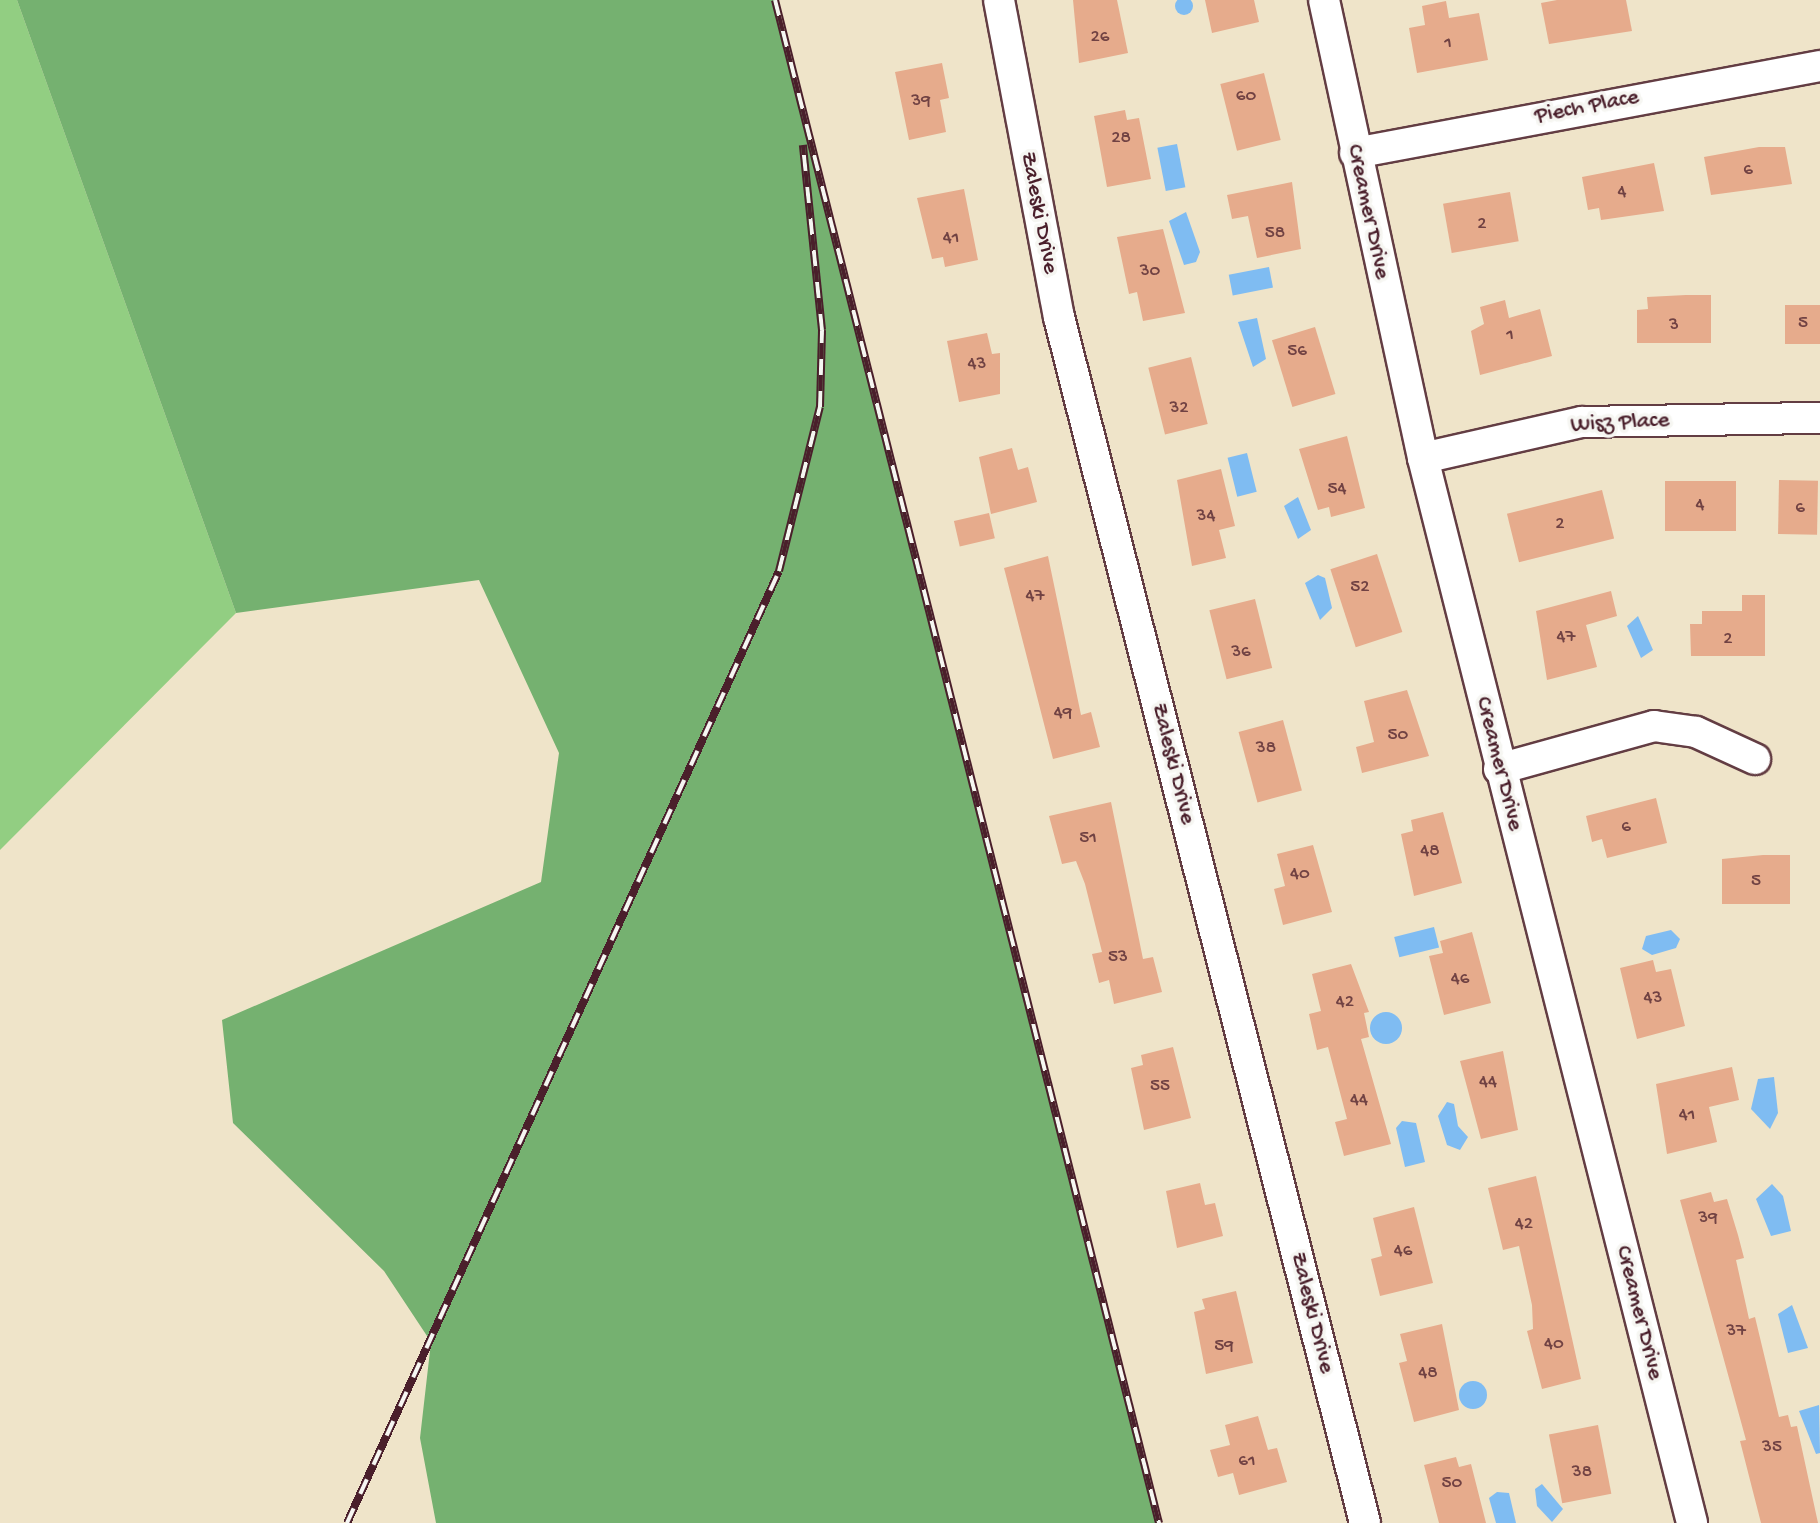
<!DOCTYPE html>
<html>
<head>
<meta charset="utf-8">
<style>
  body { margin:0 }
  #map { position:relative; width:1820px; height:1523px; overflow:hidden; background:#efe4c9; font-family:"Gochi Hand",sans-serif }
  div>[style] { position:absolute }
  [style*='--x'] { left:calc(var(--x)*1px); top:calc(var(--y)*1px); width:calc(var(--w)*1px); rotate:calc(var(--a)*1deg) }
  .green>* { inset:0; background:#92ce82 }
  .forest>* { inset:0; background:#75b170 }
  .water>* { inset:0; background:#7fbcf2; transform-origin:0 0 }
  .round { border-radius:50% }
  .building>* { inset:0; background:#e6ab8c; transform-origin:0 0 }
  .roads { filter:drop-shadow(2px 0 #633d43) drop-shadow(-2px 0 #633d43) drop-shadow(0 2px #633d43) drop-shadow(0 -2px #633d43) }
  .street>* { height:30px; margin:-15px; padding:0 15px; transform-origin:15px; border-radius:15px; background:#fff }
  .rail>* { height:8px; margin-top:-4px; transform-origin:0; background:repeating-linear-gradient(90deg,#f6f6f2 0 16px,#4a1f2b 0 32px); box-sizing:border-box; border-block:2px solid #4a1f2b }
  span { translate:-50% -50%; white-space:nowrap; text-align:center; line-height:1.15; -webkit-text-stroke:7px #f6f6f2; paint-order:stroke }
  .number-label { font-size:19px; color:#714243 }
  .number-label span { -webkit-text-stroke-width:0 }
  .street-label { font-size:23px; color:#4a1f2b }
</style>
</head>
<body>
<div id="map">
  <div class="green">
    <div style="clip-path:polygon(0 0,17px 0,236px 613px,0 850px)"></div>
  </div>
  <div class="forest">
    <div style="clip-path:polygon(17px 0,775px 0,1159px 1523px,436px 1523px,420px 1438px,431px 1342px,384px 1271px,233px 1123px,222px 1020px,541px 882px,559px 753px,479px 580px,236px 613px)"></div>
  </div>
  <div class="water">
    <div class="round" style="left:1175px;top:-3px;width:18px;height:18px"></div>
    <div style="left:1177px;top:144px;width:44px;height:20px;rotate:79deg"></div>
    <div style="clip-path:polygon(1186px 212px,1200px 252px,1196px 262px,1184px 265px,1169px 221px)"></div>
    <div style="left:1269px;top:267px;width:21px;height:41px;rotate:79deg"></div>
    <div style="clip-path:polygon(1257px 318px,1266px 359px,1253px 367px,1238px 322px)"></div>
    <div style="left:1247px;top:453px;width:40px;height:20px;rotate:76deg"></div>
    <div style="clip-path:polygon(1298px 497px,1311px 530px,1298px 539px,1284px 506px)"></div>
    <div style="clip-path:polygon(1318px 575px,1325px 578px,1332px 608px,1320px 620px,1305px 583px)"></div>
    <div style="clip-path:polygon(1638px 616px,1653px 650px,1641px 658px,1627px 626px)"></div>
    <div style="left:1434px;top:927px;width:21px;height:41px;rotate:76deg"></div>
    <div style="clip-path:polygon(1671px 930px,1680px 939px,1676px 948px,1652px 955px,1642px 949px,1646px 936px)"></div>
    <div class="round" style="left:1370px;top:1012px;width:32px;height:32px"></div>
    <div style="clip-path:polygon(1774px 1077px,1778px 1113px,1770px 1129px,1751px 1109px,1758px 1079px)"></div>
    <div style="clip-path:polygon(1447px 1102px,1454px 1104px,1458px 1126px,1468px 1137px,1460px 1150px,1447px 1145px,1438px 1116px)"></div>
    <div style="clip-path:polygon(1402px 1121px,1416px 1123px,1425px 1162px,1405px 1167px,1396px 1128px)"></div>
    <div style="clip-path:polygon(1772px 1184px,1783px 1196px,1791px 1231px,1771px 1236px,1756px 1199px)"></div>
    <div style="clip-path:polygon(1792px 1305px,1808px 1348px,1788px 1353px,1778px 1314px)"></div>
    <div class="round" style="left:1459px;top:1381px;width:28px;height:28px"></div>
    <div style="clip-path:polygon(1819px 1405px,1820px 1453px,1816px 1454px,1799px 1411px)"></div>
    <div style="clip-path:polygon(1542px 1484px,1563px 1509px,1552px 1522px,1537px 1506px,1535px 1489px)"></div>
    <div style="clip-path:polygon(1497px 1492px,1509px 1493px,1516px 1523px,1496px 1523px,1489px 1498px)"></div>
  </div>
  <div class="building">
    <div style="clip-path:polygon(1073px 0,1117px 0,1128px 53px,1079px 63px)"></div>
    <div style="clip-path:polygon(1205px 0,1254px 0,1259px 22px,1212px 33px)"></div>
    <div style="clip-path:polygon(1557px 0,1626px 0,1632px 31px,1549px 44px,1541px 3px)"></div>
    <div style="clip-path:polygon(1446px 1px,1449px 18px,1479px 13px,1488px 60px,1417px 73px,1409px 28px,1425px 25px,1422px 6px)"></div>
    <div style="clip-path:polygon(942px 63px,949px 98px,940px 100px,946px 132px,909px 140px,895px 72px)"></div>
    <div style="left:1264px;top:73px;width:69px;height:45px;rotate:76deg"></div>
    <div style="clip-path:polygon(1125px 110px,1127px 120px,1139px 118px,1151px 179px,1107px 187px,1094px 116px)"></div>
    <div style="clip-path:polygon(1759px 147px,1785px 147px,1792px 184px,1711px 195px,1704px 157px)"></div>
    <div style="clip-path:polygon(1654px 163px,1664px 211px,1601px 220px,1599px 208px,1588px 210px,1582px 177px)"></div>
    <div style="clip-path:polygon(1292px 182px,1301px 249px,1257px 258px,1248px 216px,1232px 219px,1227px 195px)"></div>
    <div style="clip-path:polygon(964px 189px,978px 260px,945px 267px,943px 257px,932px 259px,917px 198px)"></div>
    <div style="left:1510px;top:192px;width:50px;height:68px;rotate:80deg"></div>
    <div style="clip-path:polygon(1163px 229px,1185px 313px,1143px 321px,1137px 292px,1129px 294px,1117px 237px)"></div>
    <div style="clip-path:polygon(1686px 295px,1711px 295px,1711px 343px,1637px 343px,1637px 310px,1648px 309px,1647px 297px)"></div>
    <div style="clip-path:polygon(1505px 300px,1509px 318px,1540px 309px,1552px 356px,1480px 375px,1471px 331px,1484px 324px,1480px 307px)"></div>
    <div style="left:1785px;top:305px;width:35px;height:39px"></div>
    <div style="left:1315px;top:327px;width:70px;height:45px;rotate:73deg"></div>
    <div style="clip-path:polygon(987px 333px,992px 354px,1000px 353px,1000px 394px,959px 402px,947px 341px)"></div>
    <div style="left:1191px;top:357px;width:69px;height:44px;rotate:76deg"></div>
    <div style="clip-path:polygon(1347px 436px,1365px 508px,1331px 517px,1329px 507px,1318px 510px,1299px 449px)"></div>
    <div style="clip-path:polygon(1012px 448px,1018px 470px,1028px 467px,1037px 502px,991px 514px,979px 457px)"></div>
    <div style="clip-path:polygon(1221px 469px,1235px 526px,1219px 530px,1226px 558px,1192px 566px,1177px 480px)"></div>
    <div style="left:1779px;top:480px;width:39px;height:54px;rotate:1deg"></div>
    <div style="left:1665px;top:481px;width:71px;height:50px"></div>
    <div style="left:1602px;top:490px;width:50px;height:98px;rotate:76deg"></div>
    <div style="left:989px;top:513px;width:26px;height:36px;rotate:77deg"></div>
    <div style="left:1377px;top:554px;width:82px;height:49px;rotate:72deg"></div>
    <div style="clip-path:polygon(1048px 556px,1081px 715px,1091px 712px,1100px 747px,1053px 759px,1004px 568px)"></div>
    <div style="clip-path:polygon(1611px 591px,1617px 616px,1586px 625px,1597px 667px,1547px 680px,1536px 611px)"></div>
    <div style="clip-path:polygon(1742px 595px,1765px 595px,1765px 656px,1691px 656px,1690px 624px,1702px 624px,1702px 611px,1742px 611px)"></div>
    <div style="left:1255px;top:599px;width:71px;height:47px;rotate:76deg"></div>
    <div style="clip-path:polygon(1407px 690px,1429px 756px,1362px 773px,1356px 747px,1374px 742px,1364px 701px)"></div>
    <div style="left:1283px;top:720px;width:73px;height:46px;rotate:75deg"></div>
    <div style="clip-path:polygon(1656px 798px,1667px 843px,1607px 858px,1602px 839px,1592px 842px,1586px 816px)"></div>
    <div style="clip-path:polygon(1111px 802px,1143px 959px,1153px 957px,1162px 992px,1114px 1004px,1109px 980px,1099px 983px,1092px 954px,1102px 952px,1085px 884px,1076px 861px,1062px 864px,1049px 816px)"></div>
    <div style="clip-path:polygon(1443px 812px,1462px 883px,1414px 896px,1401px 834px,1413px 831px,1411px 820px)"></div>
    <div style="clip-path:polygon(1313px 845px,1332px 912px,1283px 925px,1274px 889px,1285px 886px,1277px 854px)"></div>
    <div style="clip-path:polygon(1763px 855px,1790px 855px,1790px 904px,1722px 904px,1722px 859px)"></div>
    <div style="clip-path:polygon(1472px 932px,1491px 1003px,1444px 1015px,1429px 956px,1443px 953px,1440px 941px)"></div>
    <div style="clip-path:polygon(1653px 960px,1656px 972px,1671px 969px,1685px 1026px,1637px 1039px,1620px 968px)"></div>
    <div style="clip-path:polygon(1351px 964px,1369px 1012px,1364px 1013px,1369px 1037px,1361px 1039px,1391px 1144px,1344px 1156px,1335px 1122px,1347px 1119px,1328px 1047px,1317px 1050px,1309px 1014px,1321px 1011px,1312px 974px)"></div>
    <div style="clip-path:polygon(1173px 1047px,1191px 1118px,1144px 1130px,1131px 1068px,1143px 1065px,1141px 1055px)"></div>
    <div style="clip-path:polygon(1503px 1051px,1518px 1130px,1481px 1139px,1460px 1061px)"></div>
    <div style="clip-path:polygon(1732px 1067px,1739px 1100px,1709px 1107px,1717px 1142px,1667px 1154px,1656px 1084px)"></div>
    <div style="clip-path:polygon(1536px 1176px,1581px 1379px,1542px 1389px,1527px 1331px,1533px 1329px,1532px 1305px,1519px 1246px,1503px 1250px,1488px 1188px)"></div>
    <div style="clip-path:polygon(1200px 1183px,1205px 1205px,1215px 1203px,1223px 1236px,1177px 1248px,1166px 1191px)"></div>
    <div style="clip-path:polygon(1711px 1192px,1714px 1202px,1727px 1199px,1738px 1235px,1744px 1258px,1736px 1260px,1749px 1319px,1755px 1317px,1779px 1417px,1788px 1415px,1791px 1427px,1797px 1426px,1818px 1523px,1761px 1523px,1740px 1441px,1746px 1440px,1680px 1200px)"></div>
    <div style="clip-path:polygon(1414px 1207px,1433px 1283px,1380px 1296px,1371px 1259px,1382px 1256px,1373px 1218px)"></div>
    <div style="clip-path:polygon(1236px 1291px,1253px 1363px,1206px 1374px,1194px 1312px,1205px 1309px,1202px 1299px)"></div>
    <div style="clip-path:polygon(1442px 1324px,1459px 1410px,1414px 1422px,1399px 1363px,1407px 1361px,1400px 1334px)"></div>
    <div style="clip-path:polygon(1258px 1416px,1268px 1450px,1277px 1448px,1287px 1482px,1239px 1495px,1233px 1473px,1218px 1477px,1210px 1450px,1230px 1445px,1225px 1425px)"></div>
    <div style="left:1598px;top:1425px;width:70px;height:50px;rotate:79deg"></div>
    <div style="clip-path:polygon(1456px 1457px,1459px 1467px,1471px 1464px,1486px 1523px,1439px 1523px,1424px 1465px)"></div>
  </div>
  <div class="roads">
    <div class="street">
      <div style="--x:999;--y:0;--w:323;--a:79.3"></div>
      <div style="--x:1059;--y:317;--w:1244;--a:75.76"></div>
      <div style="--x:1324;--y:0;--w:469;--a:77.8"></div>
      <div style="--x:1423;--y:458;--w:1098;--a:75.82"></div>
      <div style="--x:1355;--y:153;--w:473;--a:-10.6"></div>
      <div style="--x:1423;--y:458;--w:163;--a:-12.8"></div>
      <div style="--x:1582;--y:422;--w:238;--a:-1"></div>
      <div style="--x:1499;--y:769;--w:161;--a:-15.5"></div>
      <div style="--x:1654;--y:726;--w:42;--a:8.1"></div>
      <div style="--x:1696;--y:732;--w:65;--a:24.6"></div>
    </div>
  </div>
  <div class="rail">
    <div style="--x:775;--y:0;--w:1571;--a:75.85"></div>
    <div style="--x:347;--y:1523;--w:1045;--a:-65.59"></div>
    <div style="--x:779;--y:571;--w:169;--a:-76"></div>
    <div style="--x:820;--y:407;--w:77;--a:-88.5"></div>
    <div style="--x:822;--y:330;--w:186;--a:-95.9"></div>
  </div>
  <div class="number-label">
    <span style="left:1100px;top:38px">26</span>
    <span style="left:1448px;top:44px">1</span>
    <span style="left:1246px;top:97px">60</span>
    <span style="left:921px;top:102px">39</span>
    <span style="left:1121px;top:139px">28</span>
    <span style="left:1748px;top:171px">6</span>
    <span style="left:1622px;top:193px">4</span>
    <span style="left:1482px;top:225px">2</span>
    <span style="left:1275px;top:234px">58</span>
    <span style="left:951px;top:239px">41</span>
    <span style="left:1150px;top:272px">30</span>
    <span style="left:1803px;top:324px">5</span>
    <span style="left:1674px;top:326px">3</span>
    <span style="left:1510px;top:336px">1</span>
    <span style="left:1297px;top:352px">56</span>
    <span style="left:977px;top:365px">43</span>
    <span style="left:1179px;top:409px">32</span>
    <span style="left:1337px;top:490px">54</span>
    <span style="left:1700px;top:506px">4</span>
    <span style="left:1800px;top:509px">6</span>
    <span style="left:1206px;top:517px">34</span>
    <span style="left:1560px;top:525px">2</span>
    <span style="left:1360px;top:588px">52</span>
    <span style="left:1035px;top:597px">47</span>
    <span style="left:1566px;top:638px">47</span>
    <span style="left:1728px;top:640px">2</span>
    <span style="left:1241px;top:653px">36</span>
    <span style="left:1063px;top:714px">49</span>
    <span style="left:1398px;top:736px">50</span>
    <span style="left:1266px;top:749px">38</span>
    <span style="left:1626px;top:828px">6</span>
    <span style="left:1088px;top:839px">51</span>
    <span style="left:1430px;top:852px">48</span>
    <span style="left:1300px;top:875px">40</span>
    <span style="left:1756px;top:882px">5</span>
    <span style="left:1118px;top:958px">53</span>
    <span style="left:1460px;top:980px">46</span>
    <span style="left:1653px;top:999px">43</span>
    <span style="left:1345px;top:1003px">42</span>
    <span style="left:1488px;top:1083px">44</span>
    <span style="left:1160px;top:1087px">55</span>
    <span style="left:1359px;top:1101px">44</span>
    <span style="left:1687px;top:1116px">41</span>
    <span style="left:1708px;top:1219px">39</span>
    <span style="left:1524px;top:1225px">42</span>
    <span style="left:1403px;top:1252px">46</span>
    <span style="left:1736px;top:1332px">37</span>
    <span style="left:1554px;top:1345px">40</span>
    <span style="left:1224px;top:1347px">59</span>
    <span style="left:1428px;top:1374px">48</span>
    <span style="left:1772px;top:1448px">35</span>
    <span style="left:1247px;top:1462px">61</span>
    <span style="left:1582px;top:1473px">38</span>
    <span style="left:1452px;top:1484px">50</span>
  </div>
  <div class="street-label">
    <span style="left:1587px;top:108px;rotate:-11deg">Piech Place</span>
    <span style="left:1367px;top:212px;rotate:78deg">Creamer Drive</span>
    <span style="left:1038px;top:213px;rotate:79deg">Zaleski Drive</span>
    <span style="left:1620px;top:424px;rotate:-3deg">Wisz Place</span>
    <span style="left:1172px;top:764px;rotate:76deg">Zaleski Drive</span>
    <span style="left:1498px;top:764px;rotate:76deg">Creamer Drive</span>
    <span style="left:1311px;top:1313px;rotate:76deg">Zaleski Drive</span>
    <span style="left:1638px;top:1313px;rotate:76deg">Creamer Drive</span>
  </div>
</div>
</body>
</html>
